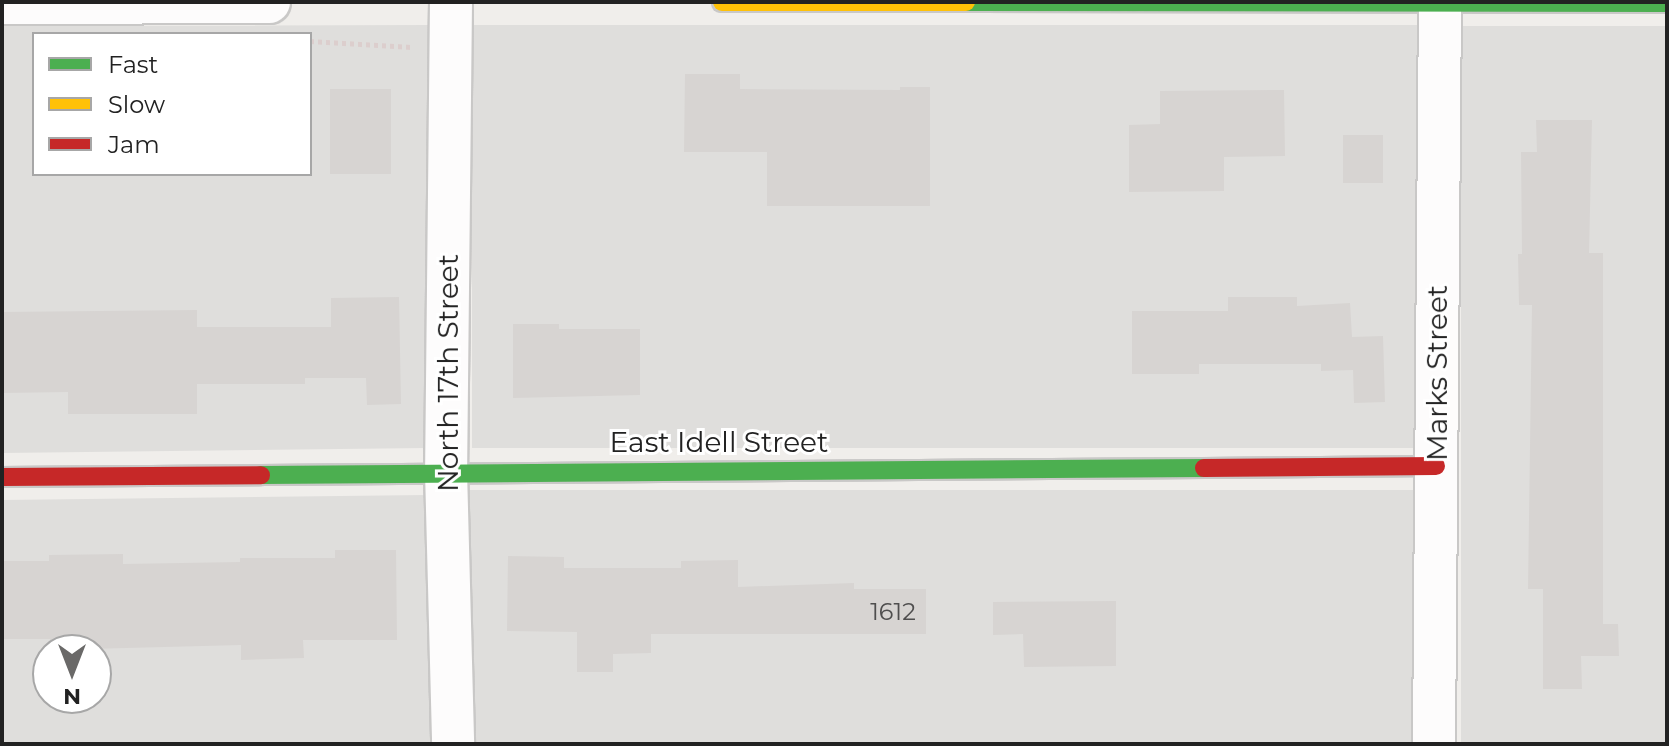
<!DOCTYPE html>
<html>
<head>
<meta charset="utf-8">
<style>
  body { margin:0 }
  #map { position:relative; width:1669px; height:746px; overflow:hidden; background:#f0eeeb; font-family:Montserrat,sans-serif }
  div>[style] { position:absolute }
  [style*='--x'] { left:calc(var(--x)*1px); top:calc(var(--y)*1px); width:calc(var(--w)*1px); rotate:calc(var(--a)*1deg) }
  .residential>* { inset:0; background:#dfdedc; transform-origin:0 0 }
  .building>* { inset:0; background:#d7d4d2; transform-origin:0 0 }
  .path>* { height:5px; margin-top:-2.5px; transform-origin:0; background:repeating-linear-gradient(90deg,#dccecd 0 4px,transparent 0 8px) }
  .roads { filter:drop-shadow(2px 0 #c9c8c7) drop-shadow(-2px 0 #c9c8c7) drop-shadow(0 2px #c9c8c7) drop-shadow(0 -2px #c9c8c7) }
  .street>* { height:42px; margin:-21px; padding:0 21px; transform-origin:21px; border-radius:21px; background:#fdfcfc }
  .fast>* { height:18px; margin:-9px; padding:0 9px; transform-origin:9px; border-radius:9px; background:#4caf50 }
  .slow>* { height:18px; margin:-9px; padding:0 9px; transform-origin:9px; border-radius:9px; background:#ffc107 }
  .jam>* { height:18px; margin:-9px; padding:0 9px; transform-origin:9px; border-radius:9px; background:#c62828 }
  span { translate:-50% -50%; white-space:nowrap; text-align:center; line-height:1.15; -webkit-text-stroke:6px #fff; paint-order:stroke }
  .number-label { font-size:24px; color:#4f4e4e }
  .number-label span { -webkit-text-stroke-width:0 }
  .street-label { font-size:28px; color:#222 }
  .frame { position:absolute; inset:0; border:4px solid #222; pointer-events:none }
  .legend { position:absolute; left:32px; top:32px; width:280px; height:144px; box-sizing:border-box; background:#fff; border:2px solid #a7a7a7; margin:0; padding:10px 14px; list-style:none; font-size:24px; color:#222 }
  .legend li { display:flex; align-items:center; gap:16px; height:40px }
  .legend b { width:40px; border:2px solid #a7a7a7 }
  .north { position:absolute; left:32px; top:634px; width:80px; height:80px; box-sizing:border-box; background:#fff; border:2px solid #a7a7a7; border-radius:50%; rotate:180deg; font-size:22px; font-weight:700; line-height:32px; text-align:center; color:#222 }
  .north::after { content:''; display:block; margin:auto; width:28px; height:36px; background:#6a6968; clip-path:polygon(50% 0,100% 100%,50% 72%,0 100%) }
</style>
</head>
<body>
<div id="map">
  <div class="residential">
    <div style="clip-path:polygon(evenodd,430px 25px,426px 448px,2px 453px,2px 26px,430px 25px,34px 34px,310px 34px,310px 174px,34px 174px,34px 34px)"></div>
    <div style="left:472px;top:25px;width:947px;height:423px"></div>
    <div style="left:1667px;top:26px;width:718px;height:206px;rotate:90deg"></div>
    <div style="left:1415px;top:490px;width:254px;height:948px;rotate:90deg"></div>
    <div style="clip-path:polygon(evenodd,426px 495px,432px 744px,2px 744px,2px 500px,426px 495px,48px 650px,96px 650px,96px 698px,48px 698px,48px 650px)"></div>
  </div>
  <div class="building">
    <div style="clip-path:polygon(685px 74px,740px 74px,740px 89px,900px 90px,900px 87px,930px 87px,930px 206px,767px 206px,767px 152px,684px 152px)"></div>
    <div style="left:330px;top:89px;width:61px;height:85px"></div>
    <div style="clip-path:polygon(1284px 90px,1285px 156px,1224px 157px,1224px 191px,1129px 192px,1129px 125px,1160px 124px,1160px 91px)"></div>
    <div style="clip-path:polygon(1536px 120px,1592px 120px,1589px 253px,1603px 253px,1603px 624px,1618px 624px,1619px 656px,1581px 656px,1582px 689px,1543px 689px,1543px 589px,1528px 589px,1532px 305px,1519px 305px,1518px 254px,1522px 254px,1521px 152px,1537px 152px)"></div>
    <div style="left:1383px;top:135px;width:48px;height:40px;rotate:90deg"></div>
    <div style="clip-path:polygon(399px 297px,401px 404px,367px 405px,366px 378px,305px 378px,305px 384px,197px 384px,197px 414px,68px 414px,68px 392px,2px 393px,2px 312px,197px 310px,197px 327px,331px 327px,331px 298px)"></div>
    <div style="clip-path:polygon(1228px 297px,1297px 297px,1297px 306px,1350px 303px,1352px 337px,1383px 336px,1385px 402px,1354px 403px,1353px 370px,1321px 371px,1321px 364px,1199px 364px,1199px 374px,1132px 374px,1132px 311px,1228px 311px)"></div>
    <div style="clip-path:polygon(513px 324px,559px 324px,559px 329px,640px 329px,640px 395px,513px 398px)"></div>
    <div style="clip-path:polygon(335px 550px,396px 550px,397px 640px,303px 640px,304px 658px,241px 660px,241px 645px,50px 650px,50px 639px,2px 639px,2px 561px,49px 561px,49px 555px,123px 554px,123px 564px,240px 562px,240px 558px,335px 558px)"></div>
    <div style="clip-path:polygon(508px 556px,564px 557px,564px 568px,681px 568px,681px 561px,738px 560px,738px 587px,854px 583px,854px 589px,926px 589px,926px 634px,651px 634px,651px 653px,613px 654px,613px 672px,577px 672px,577px 632px,507px 631px)"></div>
    <div style="clip-path:polygon(1116px 601px,1116px 666px,1024px 667px,1023px 634px,993px 635px,993px 602px)"></div>
  </div>
  <div class="path">
    <div style="--x:310;--y:41;--w:102;--a:3.4"></div>
  </div>
  <div class="roads">
    <div class="street">
      <div style="--x:451;--y:2;--w:469;--a:90.6"></div>
      <div style="--x:446;--y:471;--w:273;--a:88.5"></div>
      <div style="--x:2;--y:3;--w:267;--a:-0.2"></div>
      <div style="--x:1434;--y:744;--w:742;--a:-89.54"></div>
    </div>
    <div class="fast">
      <div style="--x:966;--y:2;--w:701;--a:0.08"></div>
      <div style="--x:261;--y:475;--w:943;--a:-0.43"></div>
    </div>
    <div class="slow">
      <div style="--x:722;--y:2;--w:244;--a:0"></div>
    </div>
    <div class="jam">
      <div style="--x:1204;--y:468;--w:232;--a:-0.5"></div>
      <div style="--x:2;--y:477;--w:259;--a:-0.4"></div>
    </div>
  </div>
  <div class="number-label">
    <span style="left:893px;top:612px">1612</span>
  </div>
  <div class="street-label">
    <span style="left:448px;top:373px;rotate:-90deg">North 17th Street</span>
    <span style="left:1437px;top:373px;rotate:-90deg">Marks Street</span>
    <span style="left:719px;top:442px">East Idell Street</span>
  </div>
  <div class="frame"></div>
  <ul class="legend">
  <li><b style="height:10px;background:#4caf50"></b>Fast</li>
  <li><b style="height:10px;background:#ffc107"></b>Slow</li>
  <li><b style="height:10px;background:#c62828"></b>Jam</li>
  </ul>
  <div class="north">N</div>
</div>
</body>
</html>
